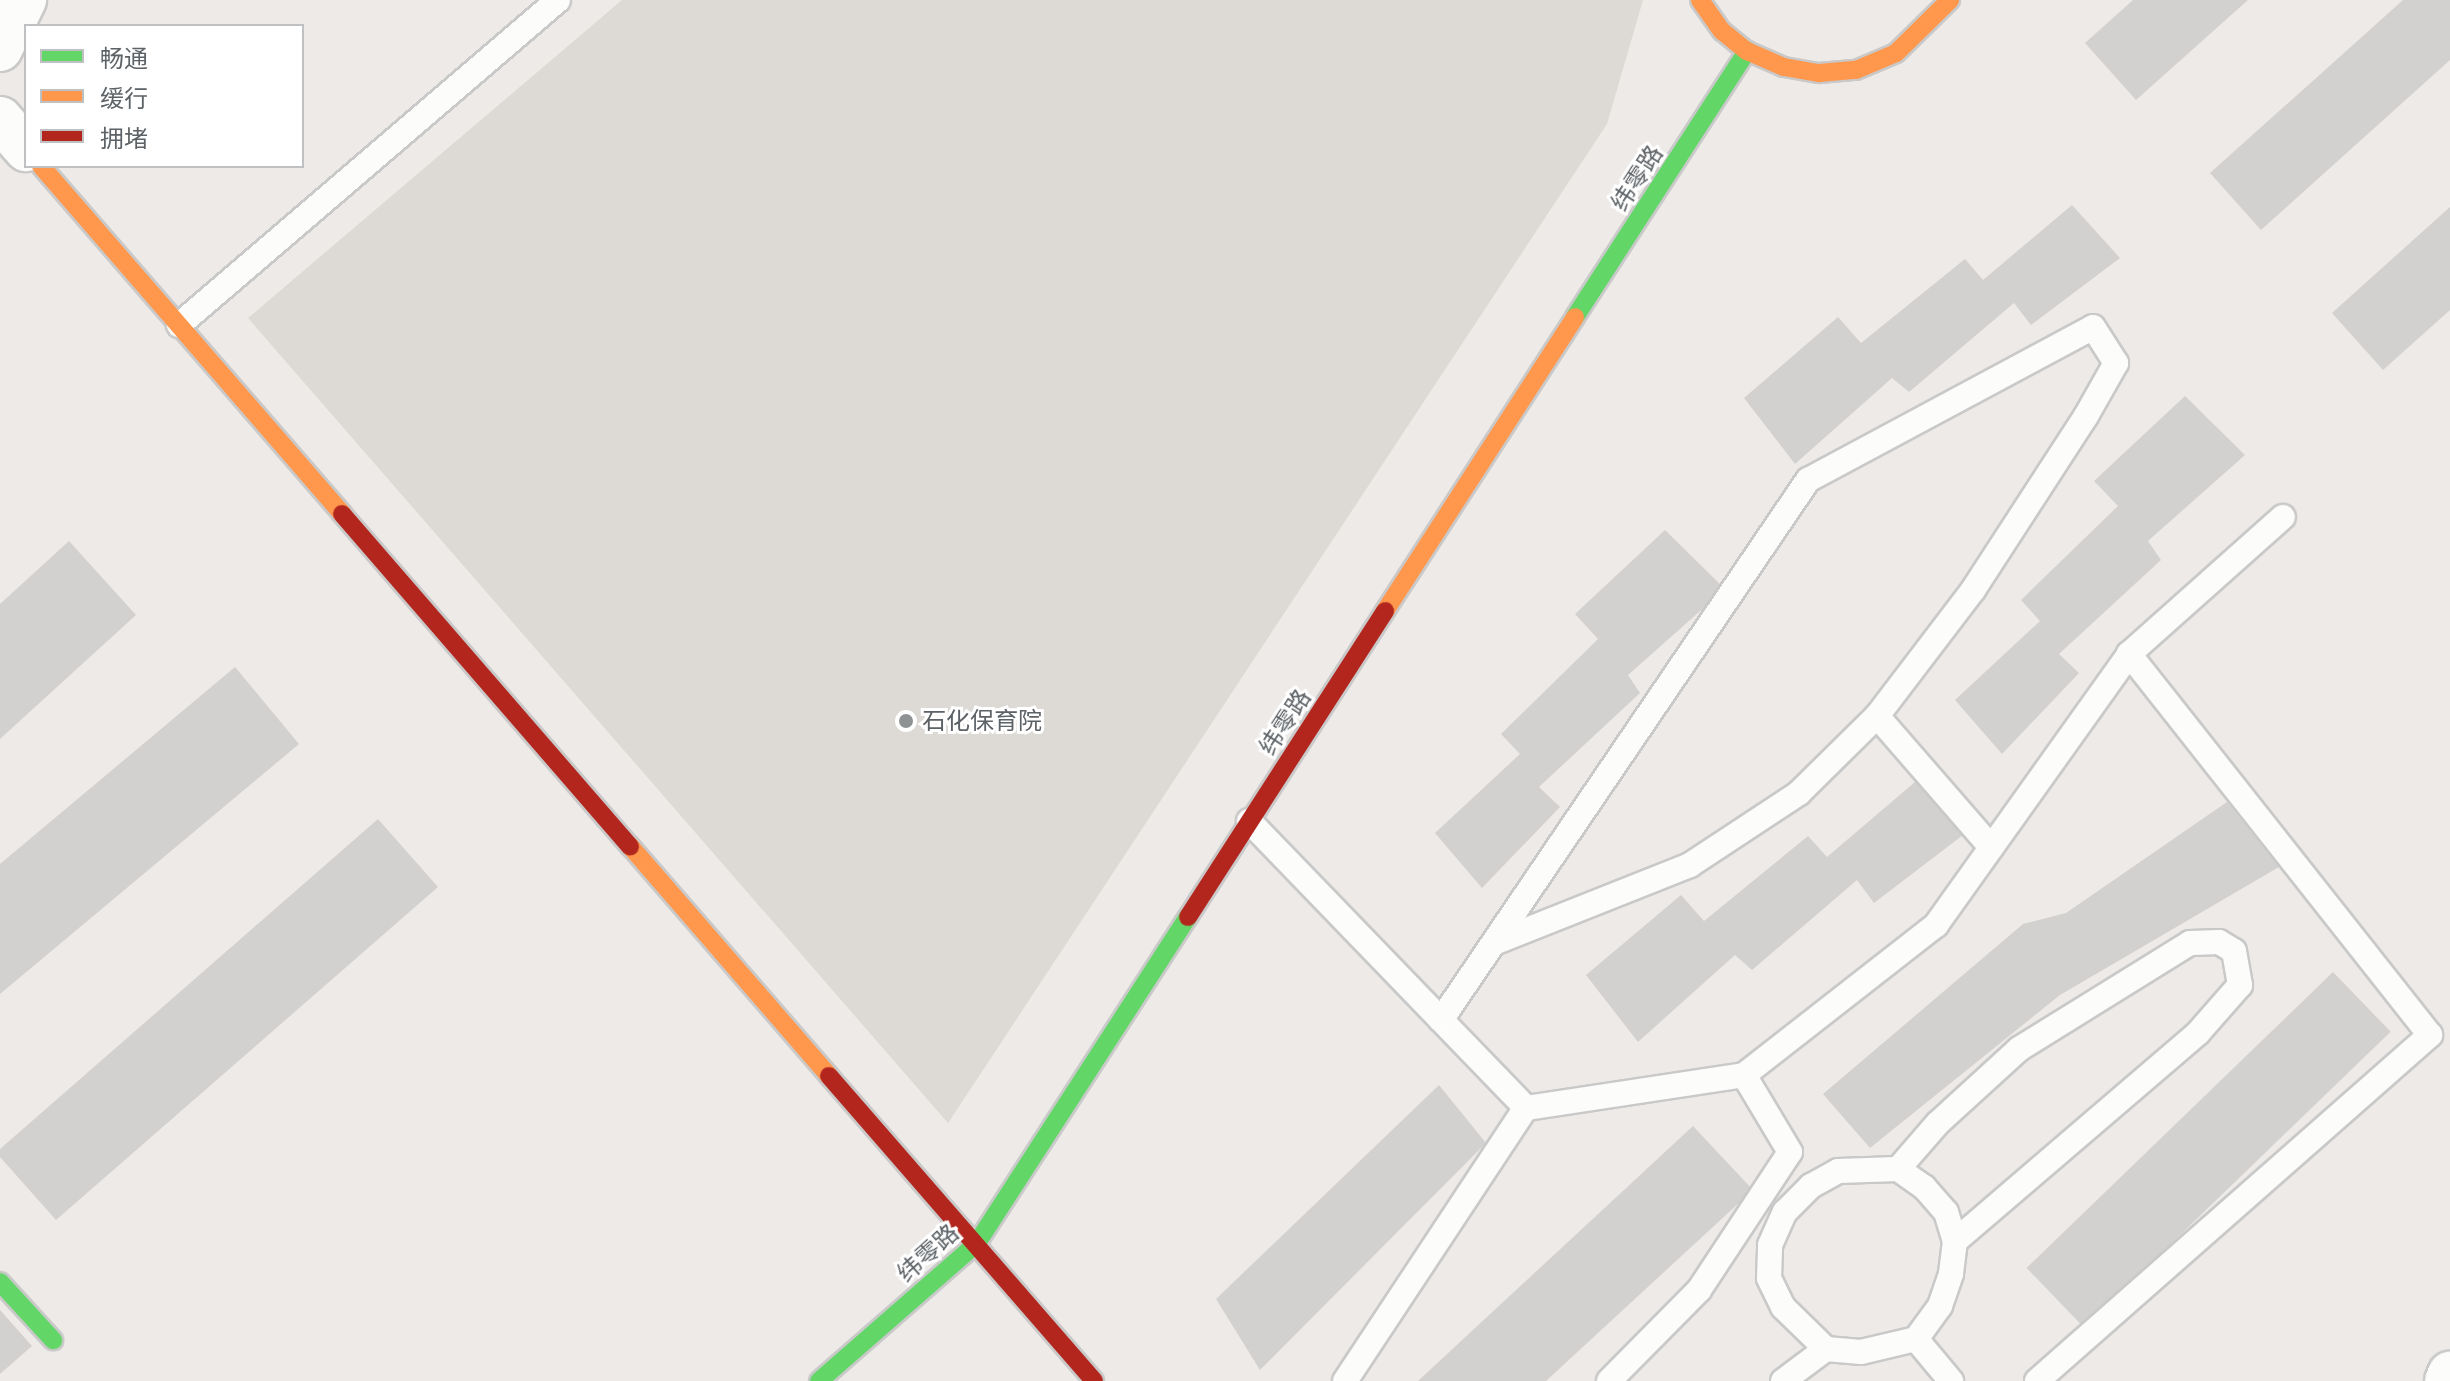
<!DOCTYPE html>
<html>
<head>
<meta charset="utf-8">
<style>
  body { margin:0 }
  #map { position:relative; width:2450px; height:1381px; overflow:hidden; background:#edeae7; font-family:Montserrat,"Noto Sans SC",sans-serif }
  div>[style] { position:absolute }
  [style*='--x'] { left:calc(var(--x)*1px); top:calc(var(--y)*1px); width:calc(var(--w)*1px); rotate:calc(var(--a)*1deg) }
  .education>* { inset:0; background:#dddad5 }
  .building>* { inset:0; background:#d3d1d0; transform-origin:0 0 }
  .roads { filter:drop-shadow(2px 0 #c9c9c9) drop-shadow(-2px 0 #c9c9c9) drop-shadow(0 2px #c9c9c9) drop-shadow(0 -2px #c9c9c9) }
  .lane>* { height:24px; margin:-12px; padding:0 12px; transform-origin:12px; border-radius:12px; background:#fcfcfb }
  .street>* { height:44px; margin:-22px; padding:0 22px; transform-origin:22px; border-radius:22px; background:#fcfcfb }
  .fast>* { height:18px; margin:-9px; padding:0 9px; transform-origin:9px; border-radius:9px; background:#63d668 }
  .slow>* { height:18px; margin:-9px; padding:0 9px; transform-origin:9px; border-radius:9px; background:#ff974d }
  .jam>* { height:18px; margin:-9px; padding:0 9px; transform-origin:9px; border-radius:9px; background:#b3261e }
  .dots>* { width:22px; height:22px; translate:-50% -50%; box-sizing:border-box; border:4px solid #fff; border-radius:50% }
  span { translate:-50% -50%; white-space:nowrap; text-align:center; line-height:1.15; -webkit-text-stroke:6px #fff; paint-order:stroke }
  .street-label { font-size:24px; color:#5d6266 }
  .poi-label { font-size:24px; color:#5d6266 }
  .left { translate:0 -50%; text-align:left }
  .legend { position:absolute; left:24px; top:24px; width:280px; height:144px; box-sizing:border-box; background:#fff; border:2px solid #bec0c2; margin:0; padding:10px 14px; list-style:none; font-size:24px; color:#5d6266 }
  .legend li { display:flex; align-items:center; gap:16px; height:40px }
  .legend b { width:40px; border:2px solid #bec0c2 }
</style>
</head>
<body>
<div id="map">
  <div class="education">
    <div style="clip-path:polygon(622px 0,1643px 0,1607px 124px,948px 1123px,248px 318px)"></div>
  </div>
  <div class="building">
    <div style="clip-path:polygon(2133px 0,2248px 0,2136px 100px,2085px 43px)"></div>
    <div style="clip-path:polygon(2403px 0,2450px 0,2450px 60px,2261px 230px,2210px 173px)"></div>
    <div style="clip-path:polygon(2072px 205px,2120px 258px,2031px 325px,2014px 303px,1909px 392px,1892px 378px,1795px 464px,1744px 398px,1838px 317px,1861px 343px,1965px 259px,1983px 280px)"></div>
    <div style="clip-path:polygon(2450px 207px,2450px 310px,2383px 370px,2332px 313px)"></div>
    <div style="clip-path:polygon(2185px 396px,2245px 455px,2148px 541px,2161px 560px,2059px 654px,2079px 673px,2002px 754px,1955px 700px,2040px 621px,2021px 600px,2118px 506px,2094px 481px)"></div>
    <div style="clip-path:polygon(1665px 530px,1725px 589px,1628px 675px,1640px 693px,1539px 787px,1560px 807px,1482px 888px,1435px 833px,1520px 754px,1501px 734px,1598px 639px,1575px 614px)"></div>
    <div style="clip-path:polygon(69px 541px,136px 615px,0 739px,0 604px)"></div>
    <div style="clip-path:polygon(235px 667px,299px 744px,0 994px,0 864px)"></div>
    <div style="clip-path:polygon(1915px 782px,1963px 835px,1874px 903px,1857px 880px,1752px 970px,1735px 955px,1638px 1042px,1586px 975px,1681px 895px,1704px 921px,1808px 836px,1827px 857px)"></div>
    <div style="clip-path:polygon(2227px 802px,2279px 867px,2060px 995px,1870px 1148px,1823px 1094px,2023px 924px,2066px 913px)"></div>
    <div style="clip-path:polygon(378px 819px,438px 887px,56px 1220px,0 1157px,0 1149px)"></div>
    <div style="left:2333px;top:972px;width:83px;height:426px;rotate:46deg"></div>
    <div style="clip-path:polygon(1439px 1085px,1486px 1143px,1260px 1370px,1216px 1299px)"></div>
    <div style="clip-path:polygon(1693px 1126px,1753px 1190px,1546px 1381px,1418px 1381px)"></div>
    <div style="clip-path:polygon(0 1310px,32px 1346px,0 1374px)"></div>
  </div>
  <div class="roads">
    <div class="lane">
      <div style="--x:179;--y:325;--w:499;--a:-40.6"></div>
      <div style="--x:1877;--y:716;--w:174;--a:49"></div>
      <div style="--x:1249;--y:821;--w:399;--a:46"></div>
      <div style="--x:1526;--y:1108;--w:220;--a:-8.6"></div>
      <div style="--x:1744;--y:1075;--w:244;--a:-38"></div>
      <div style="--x:1936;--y:925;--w:333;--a:-54.5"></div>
      <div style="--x:2129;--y:654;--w:206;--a:-41.7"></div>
      <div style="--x:1441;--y:1020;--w:653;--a:-55.8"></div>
      <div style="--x:1808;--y:480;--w:323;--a:-28.2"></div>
      <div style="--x:2093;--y:327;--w:43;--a:57.4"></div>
      <div style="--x:2116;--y:363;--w:61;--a:119.5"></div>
      <div style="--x:2086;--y:416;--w:207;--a:123"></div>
      <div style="--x:1973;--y:590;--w:158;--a:127.3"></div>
      <div style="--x:1877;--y:716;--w:110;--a:135.4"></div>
      <div style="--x:1799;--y:793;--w:131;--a:146.6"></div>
      <div style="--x:1690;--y:865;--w:211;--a:158.3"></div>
      <div style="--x:1898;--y:1169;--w:61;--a:-49"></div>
      <div style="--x:1938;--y:1123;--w:110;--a:-42.4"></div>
      <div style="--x:2019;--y:1049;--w:201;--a:-31.8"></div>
      <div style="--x:2190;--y:943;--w:29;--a:-2"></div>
      <div style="--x:2219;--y:942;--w:17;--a:31"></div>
      <div style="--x:2234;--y:951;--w:35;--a:80"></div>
      <div style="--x:2240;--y:985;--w:64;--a:131.2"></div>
      <div style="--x:2198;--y:1033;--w:320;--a:139.4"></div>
      <div style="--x:1826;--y:1349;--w:60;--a:-135.7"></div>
      <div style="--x:1783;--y:1307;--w:32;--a:-116"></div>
      <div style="--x:1769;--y:1278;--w:33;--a:-88"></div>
      <div style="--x:1770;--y:1245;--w:36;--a:-66"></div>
      <div style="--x:1785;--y:1212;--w:37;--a:-45"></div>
      <div style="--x:1811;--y:1186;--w:31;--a:-29"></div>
      <div style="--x:1838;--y:1171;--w:60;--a:-1.9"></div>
      <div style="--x:1898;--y:1169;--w:32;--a:35"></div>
      <div style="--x:1924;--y:1187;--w:33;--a:49"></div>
      <div style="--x:1946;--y:1212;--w:30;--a:73"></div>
      <div style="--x:1955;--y:1241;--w:33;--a:97"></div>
      <div style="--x:1951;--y:1274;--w:34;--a:109"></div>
      <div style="--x:1940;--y:1306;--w:41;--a:126"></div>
      <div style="--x:1345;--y:1381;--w:328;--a:-56.5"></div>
      <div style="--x:1609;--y:1381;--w:128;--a:-45.3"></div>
      <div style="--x:1699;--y:1290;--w:165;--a:-56.6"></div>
      <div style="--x:1790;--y:1152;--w:90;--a:-120.9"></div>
      <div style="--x:1783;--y:1381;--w:54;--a:-36.7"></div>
      <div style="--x:1826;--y:1349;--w:35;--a:5"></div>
      <div style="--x:1861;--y:1352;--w:57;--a:-13.3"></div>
      <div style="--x:1916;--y:1339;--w:55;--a:50.2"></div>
      <div style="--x:2037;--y:1381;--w:524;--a:-41.36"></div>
      <div style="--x:2430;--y:1035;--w:486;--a:-128.3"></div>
    </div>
    <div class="street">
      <div style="--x:0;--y:49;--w:55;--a:-63.9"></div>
      <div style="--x:0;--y:119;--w:40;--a:49"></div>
      <div style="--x:2447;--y:1381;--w:8;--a:-67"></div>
    </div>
    <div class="fast">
      <div style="--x:1575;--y:317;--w:317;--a:-57.1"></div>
      <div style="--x:0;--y:1282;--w:79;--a:47.6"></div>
      <div style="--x:819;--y:1381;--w:210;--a:-41.1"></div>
      <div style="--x:977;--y:1243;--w:388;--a:-57.1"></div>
    </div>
    <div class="slow">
      <div style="--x:1700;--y:0;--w:38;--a:55"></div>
      <div style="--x:1722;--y:31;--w:32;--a:39"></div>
      <div style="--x:1747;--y:51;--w:40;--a:23.4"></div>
      <div style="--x:1784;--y:67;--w:36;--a:10"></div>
      <div style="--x:1819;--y:73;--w:37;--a:-5"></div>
      <div style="--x:1856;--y:70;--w:43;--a:-23"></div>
      <div style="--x:1896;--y:53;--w:76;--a:-44.5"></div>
      <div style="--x:41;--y:166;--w:460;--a:49.1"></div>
      <div style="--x:1385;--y:611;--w:350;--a:-57.1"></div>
      <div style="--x:630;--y:846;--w:304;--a:49.1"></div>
    </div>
    <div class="jam">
      <div style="--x:342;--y:514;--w:440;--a:49.1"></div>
      <div style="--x:1188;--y:917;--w:364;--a:-57.2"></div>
      <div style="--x:829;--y:1076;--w:404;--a:49"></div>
    </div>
  </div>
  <div class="dots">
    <div style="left:906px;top:721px;background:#8f9293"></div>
  </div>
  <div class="street-label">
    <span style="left:1637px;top:178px;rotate:-57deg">纬零路</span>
    <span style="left:1285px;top:722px;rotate:-57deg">纬零路</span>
    <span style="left:928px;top:1253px;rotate:-42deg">纬零路</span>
  </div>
  <div class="poi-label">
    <span class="left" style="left:922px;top:721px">石化保育院</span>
  </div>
  <ul class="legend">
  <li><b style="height:10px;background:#63d668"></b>畅通</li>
  <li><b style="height:10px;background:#ff974d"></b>缓行</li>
  <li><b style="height:10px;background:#b3261e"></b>拥堵</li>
  </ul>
</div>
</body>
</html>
